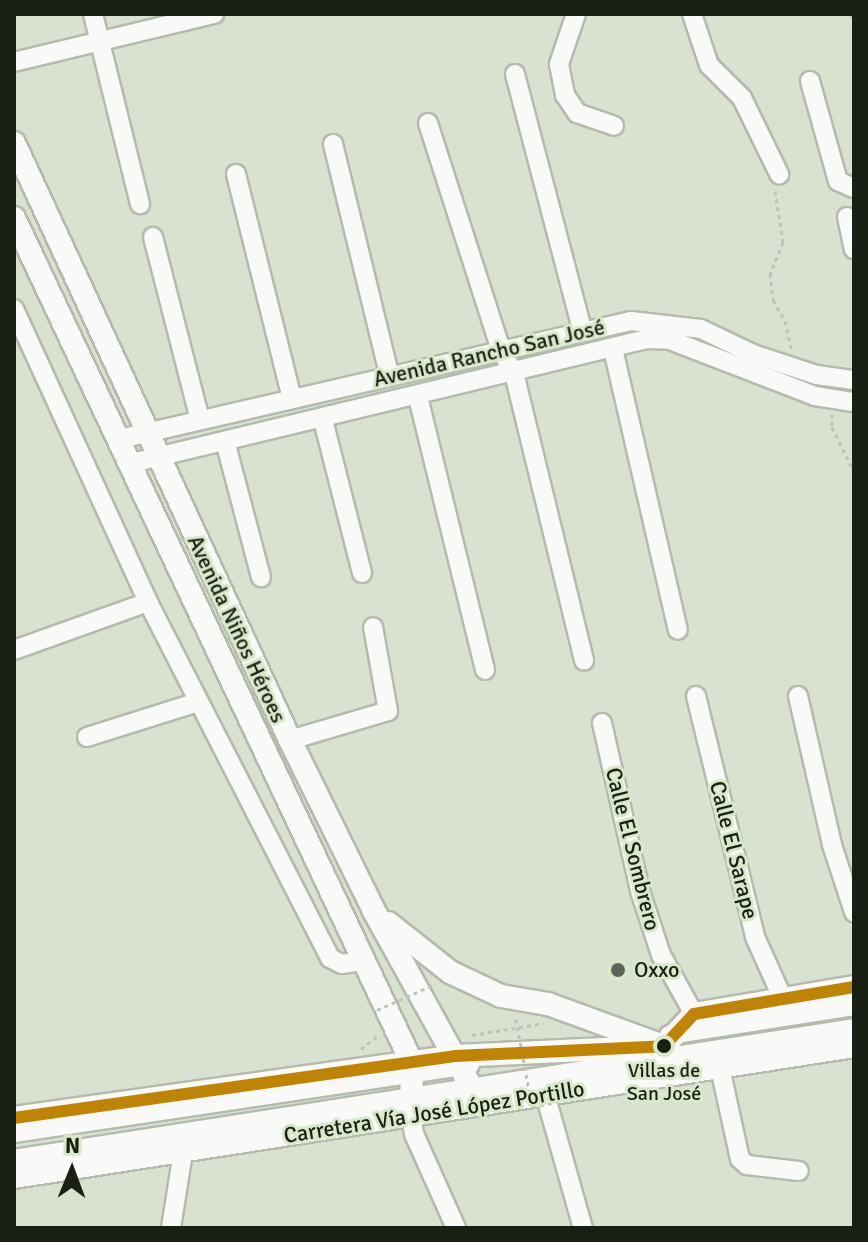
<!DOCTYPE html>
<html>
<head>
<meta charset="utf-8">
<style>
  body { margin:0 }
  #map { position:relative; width:868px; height:1242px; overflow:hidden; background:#d9e1d1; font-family:Signika,sans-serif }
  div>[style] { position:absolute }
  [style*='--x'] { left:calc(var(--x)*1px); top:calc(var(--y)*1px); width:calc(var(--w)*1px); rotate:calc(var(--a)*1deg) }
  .path>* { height:3px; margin-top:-1.5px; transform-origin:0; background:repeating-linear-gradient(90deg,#c0c2bc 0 4px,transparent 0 8px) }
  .roads { filter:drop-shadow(2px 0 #b4baad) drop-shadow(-2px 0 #b4baad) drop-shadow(0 2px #b4baad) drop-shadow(0 -2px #b4baad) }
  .minor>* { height:18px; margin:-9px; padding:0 9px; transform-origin:9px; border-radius:9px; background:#f9faf8 }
  .major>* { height:22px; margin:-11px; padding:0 11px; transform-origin:11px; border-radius:11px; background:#f9faf8 }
  .path-bridge>* { height:3px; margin-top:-1.5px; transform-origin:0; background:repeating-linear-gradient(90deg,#c0c2bc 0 4px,transparent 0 8px) }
  .bus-1>* { height:12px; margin:-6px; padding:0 6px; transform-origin:6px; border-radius:6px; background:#c08405 }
  .dots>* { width:22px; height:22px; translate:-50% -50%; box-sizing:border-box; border:4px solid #d9e8ca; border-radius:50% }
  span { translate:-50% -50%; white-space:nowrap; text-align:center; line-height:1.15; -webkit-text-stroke:6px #d9e8ca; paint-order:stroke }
  .bus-label { font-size:20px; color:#1a1f14 }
  .street-label { font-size:22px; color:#1a1f14 }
  .poi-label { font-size:22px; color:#1a1f14 }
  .left { translate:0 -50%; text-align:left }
  .frame { position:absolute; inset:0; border:16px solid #1a1f14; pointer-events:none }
  .north { position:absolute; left:32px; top:1130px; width:80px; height:80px; -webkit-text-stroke:6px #d9e8ca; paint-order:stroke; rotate:1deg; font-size:22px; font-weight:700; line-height:32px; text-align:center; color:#1a1f14 }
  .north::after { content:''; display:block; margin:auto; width:28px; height:36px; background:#1a1f14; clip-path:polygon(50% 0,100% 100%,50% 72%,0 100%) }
</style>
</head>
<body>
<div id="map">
  <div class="path">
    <div style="--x:849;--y:14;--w:6;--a:31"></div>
    <div style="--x:775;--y:191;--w:52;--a:81.1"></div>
    <div style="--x:783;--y:242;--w:35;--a:112"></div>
    <div style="--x:770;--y:274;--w:26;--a:83"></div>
    <div style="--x:773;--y:300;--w:24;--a:60"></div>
    <div style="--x:785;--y:321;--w:28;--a:77"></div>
    <div style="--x:832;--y:414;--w:13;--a:90"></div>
    <div style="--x:832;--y:427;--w:50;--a:63.9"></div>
    <div style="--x:472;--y:1035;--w:73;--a:-9.5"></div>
    <div style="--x:361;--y:1049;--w:21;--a:-39"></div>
  </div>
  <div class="roads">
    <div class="minor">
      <div style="--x:93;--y:14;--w:196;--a:76.1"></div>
      <div style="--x:576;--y:14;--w:53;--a:108.8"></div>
      <div style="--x:559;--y:64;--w:32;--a:79"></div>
      <div style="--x:565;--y:95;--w:22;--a:56"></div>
      <div style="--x:577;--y:113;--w:39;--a:19"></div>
      <div style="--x:692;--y:14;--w:54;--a:71.6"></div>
      <div style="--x:709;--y:65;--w:47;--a:45"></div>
      <div style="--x:742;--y:98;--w:85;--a:64"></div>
      <div style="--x:14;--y:62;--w:206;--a:-13.5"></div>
      <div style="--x:515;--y:74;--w:265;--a:75.3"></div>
      <div style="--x:810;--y:81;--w:104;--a:74.4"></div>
      <div style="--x:838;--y:181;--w:17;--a:24"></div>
      <div style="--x:428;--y:123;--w:238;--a:72.2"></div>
      <div style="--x:501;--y:350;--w:26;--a:61"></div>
      <div style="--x:514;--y:373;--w:296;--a:76.3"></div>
      <div style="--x:333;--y:144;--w:237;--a:76.3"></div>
      <div style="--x:236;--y:174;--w:232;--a:76"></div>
      <div style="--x:847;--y:217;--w:33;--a:78"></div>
      <div style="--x:153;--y:237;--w:189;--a:75.6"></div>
      <div style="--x:14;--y:309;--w:322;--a:65.4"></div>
      <div style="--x:148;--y:602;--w:400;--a:62.9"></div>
      <div style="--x:330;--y:958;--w:13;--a:27"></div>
      <div style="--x:342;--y:964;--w:22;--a:-8"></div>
      <div style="--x:613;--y:349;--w:288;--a:77"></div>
      <div style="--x:418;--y:397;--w:281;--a:76.2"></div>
      <div style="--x:323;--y:420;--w:158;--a:75.7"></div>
      <div style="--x:120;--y:439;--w:524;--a:-13"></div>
      <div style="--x:631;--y:321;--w:70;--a:6.5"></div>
      <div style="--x:701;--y:329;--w:58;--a:25.7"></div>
      <div style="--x:753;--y:354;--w:67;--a:18.2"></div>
      <div style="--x:817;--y:375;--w:37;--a:8"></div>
      <div style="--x:225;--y:441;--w:141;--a:75.2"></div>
      <div style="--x:132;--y:463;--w:530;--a:-13.54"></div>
      <div style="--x:647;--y:339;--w:23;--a:2"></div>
      <div style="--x:670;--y:340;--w:155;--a:21.1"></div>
      <div style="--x:815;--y:396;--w:39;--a:9"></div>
      <div style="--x:14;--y:650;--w:142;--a:-19.7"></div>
      <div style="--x:696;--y:696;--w:248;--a:76.2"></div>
      <div style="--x:755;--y:937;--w:68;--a:65.7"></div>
      <div style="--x:798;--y:696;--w:153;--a:77.1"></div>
      <div style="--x:832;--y:845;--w:71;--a:71.8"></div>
      <div style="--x:602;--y:723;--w:175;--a:77.2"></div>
      <div style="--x:641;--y:894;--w:64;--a:71.8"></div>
      <div style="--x:661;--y:955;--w:68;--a:60.8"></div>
      <div style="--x:87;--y:737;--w:116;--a:-17.5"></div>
      <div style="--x:290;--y:740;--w:102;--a:-16.5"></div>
      <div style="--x:388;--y:711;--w:85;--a:-100.1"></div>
      <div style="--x:669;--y:1035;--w:187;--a:-8.9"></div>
      <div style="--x:720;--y:1068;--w:93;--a:77.6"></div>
      <div style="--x:740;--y:1159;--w:9;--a:41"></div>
      <div style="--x:747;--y:1165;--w:52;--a:6.6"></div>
      <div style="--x:545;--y:1094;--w:139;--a:74.2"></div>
      <div style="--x:411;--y:1115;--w:19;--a:81"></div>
      <div style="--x:414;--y:1134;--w:103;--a:65.9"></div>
      <div style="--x:14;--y:1133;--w:461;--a:-8.5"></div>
      <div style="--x:14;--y:1159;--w:850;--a:-8.86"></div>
      <div style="--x:171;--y:1228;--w:77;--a:-81"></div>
    </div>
    <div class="major">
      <div style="--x:14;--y:143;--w:658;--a:65.19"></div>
      <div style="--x:290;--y:740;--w:191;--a:63.8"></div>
      <div style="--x:374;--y:911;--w:222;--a:61.1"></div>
      <div style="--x:14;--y:218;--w:934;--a:64.78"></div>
      <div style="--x:412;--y:1063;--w:52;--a:91.1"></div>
      <div style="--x:388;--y:923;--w:79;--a:38.3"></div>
      <div style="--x:450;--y:972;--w:56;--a:25.2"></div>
      <div style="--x:501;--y:996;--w:48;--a:9.7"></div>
      <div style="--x:548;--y:1004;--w:114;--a:20"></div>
      <div style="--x:14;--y:1118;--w:445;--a:-8"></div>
      <div style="--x:455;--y:1056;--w:209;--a:-2.7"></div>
      <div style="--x:664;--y:1046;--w:44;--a:-46.8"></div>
      <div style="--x:694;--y:1014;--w:162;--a:-9.6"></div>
      <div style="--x:14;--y:1177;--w:850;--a:-8.86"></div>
    </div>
  </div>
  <div class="path-bridge">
    <div style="--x:377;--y:1010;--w:64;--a:-24.1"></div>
    <div style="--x:516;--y:1019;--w:89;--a:79.7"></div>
    <div style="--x:532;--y:1107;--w:30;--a:-12"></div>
  </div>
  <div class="bus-1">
    <div style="--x:14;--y:1118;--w:445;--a:-8"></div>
    <div style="--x:455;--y:1056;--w:209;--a:-2.7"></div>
    <div style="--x:664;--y:1046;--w:44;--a:-46.8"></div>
    <div style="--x:694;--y:1014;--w:162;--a:-9.6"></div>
  </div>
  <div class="dots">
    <div style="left:618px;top:970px;background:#5d6356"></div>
    <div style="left:664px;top:1046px;background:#1a1f14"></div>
  </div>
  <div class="bus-label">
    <span style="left:664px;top:1082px">Villas de<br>San José</span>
  </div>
  <div class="street-label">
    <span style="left:489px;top:353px;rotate:-13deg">Avenida Rancho San José</span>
    <span style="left:237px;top:629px;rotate:65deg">Avenida Niños Héroes</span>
    <span style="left:633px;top:849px;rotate:76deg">Calle El Sombrero</span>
    <span style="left:734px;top:850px;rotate:76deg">Calle El Sarape</span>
    <span style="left:434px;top:1112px;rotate:-9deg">Carretera Vía José López Portillo</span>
  </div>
  <div class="poi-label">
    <span class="left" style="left:634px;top:970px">Oxxo</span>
  </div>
  <div class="frame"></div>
  <div class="north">N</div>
</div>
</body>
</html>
